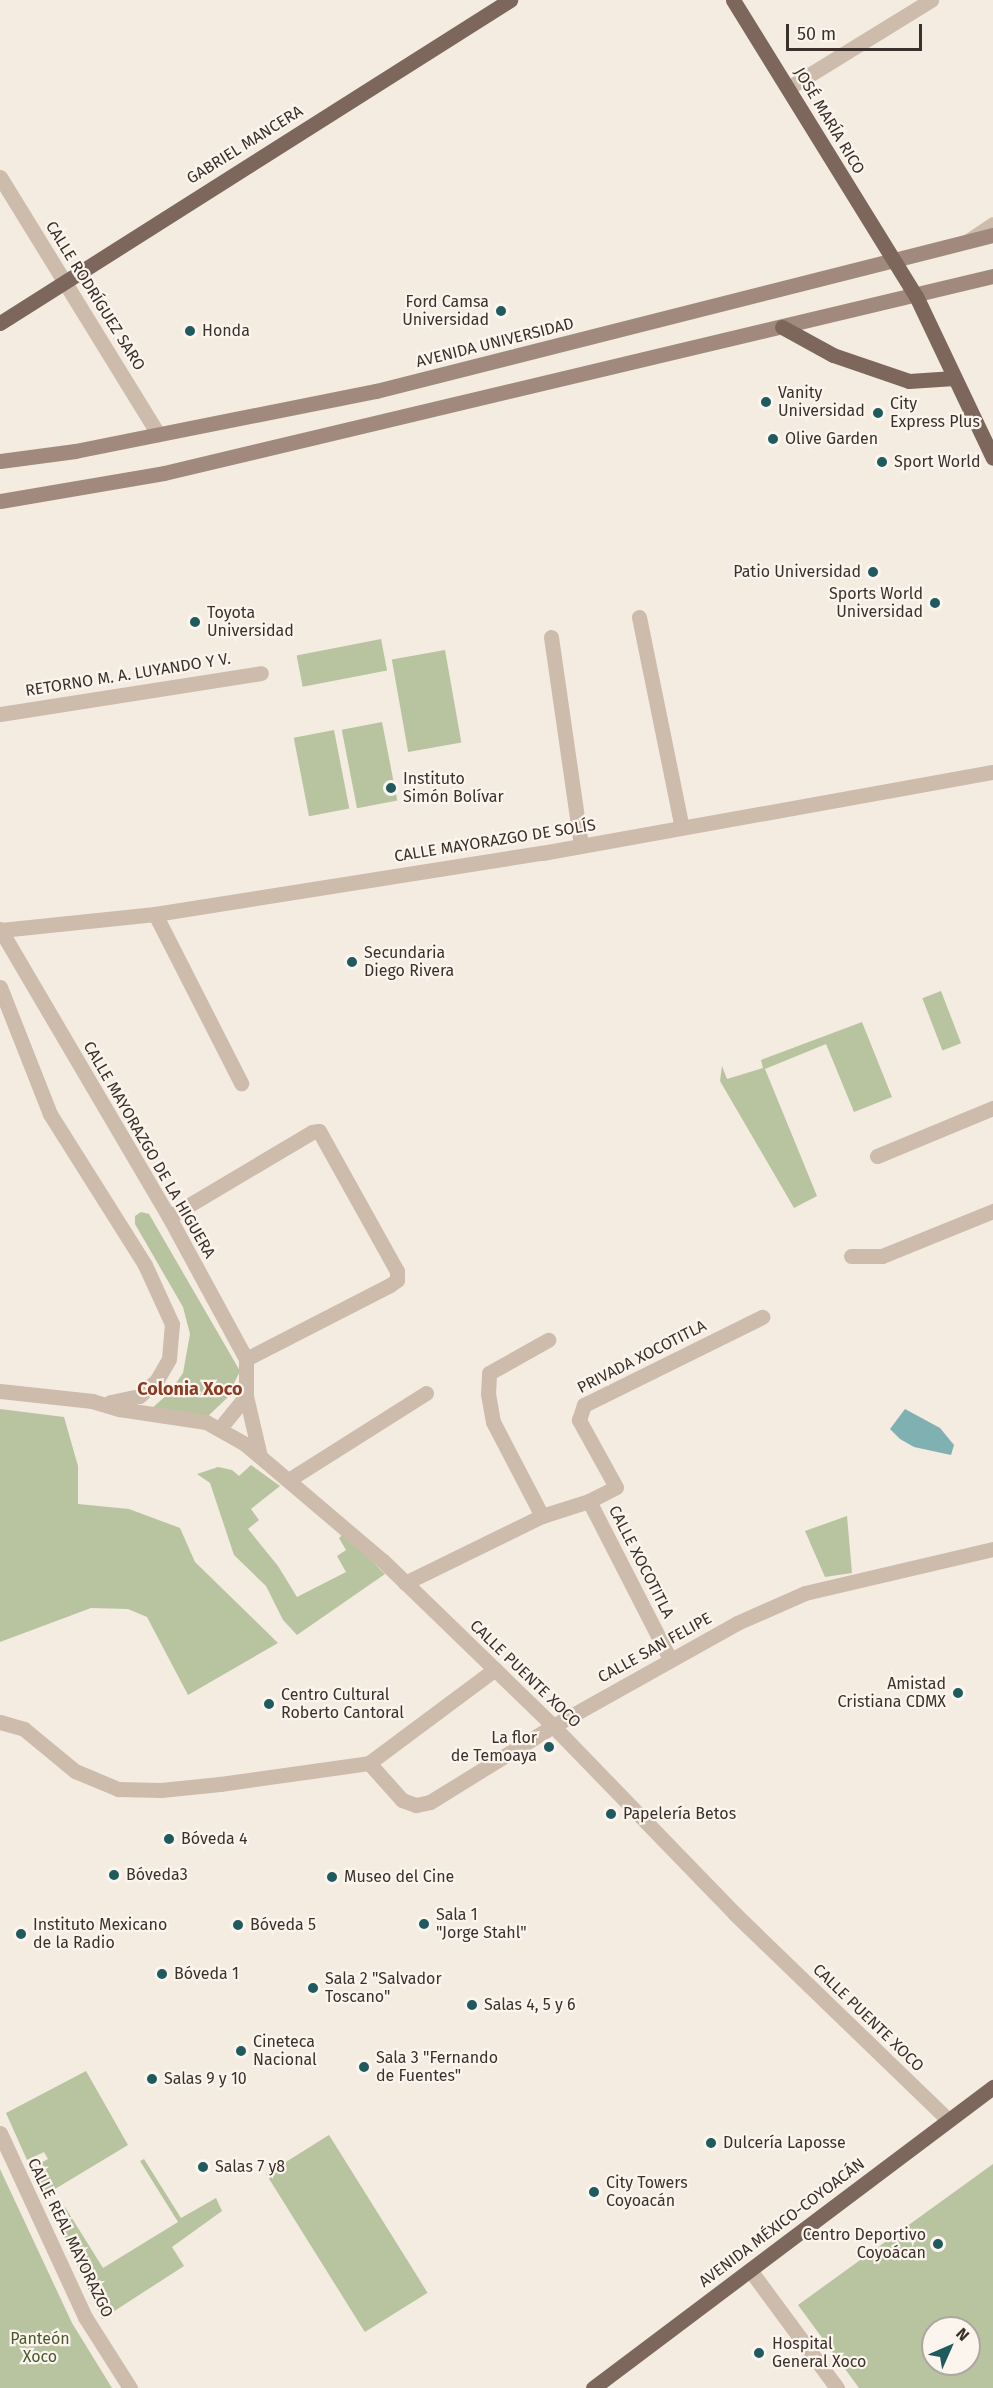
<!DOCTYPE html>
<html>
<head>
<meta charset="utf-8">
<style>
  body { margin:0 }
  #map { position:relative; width:993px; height:2388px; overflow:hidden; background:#f4ebe1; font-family:"Fira Sans",sans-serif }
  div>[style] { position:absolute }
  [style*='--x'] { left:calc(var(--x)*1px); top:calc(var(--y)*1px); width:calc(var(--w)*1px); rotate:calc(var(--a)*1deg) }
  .green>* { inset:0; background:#b8c4a0; transform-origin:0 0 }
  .water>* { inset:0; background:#7fb0b2 }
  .minor>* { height:15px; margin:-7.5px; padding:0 7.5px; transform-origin:7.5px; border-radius:7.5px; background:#cdbbac }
  .secondary>* { height:15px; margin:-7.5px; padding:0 7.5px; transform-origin:7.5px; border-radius:7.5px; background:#a18a7d }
  .primary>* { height:15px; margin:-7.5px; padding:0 7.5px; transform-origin:7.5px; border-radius:7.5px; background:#7d675c }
  .dots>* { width:16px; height:16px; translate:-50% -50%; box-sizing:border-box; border:3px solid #fbf5ee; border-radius:50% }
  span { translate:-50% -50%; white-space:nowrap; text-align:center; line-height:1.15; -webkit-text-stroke:4.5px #fbf5ee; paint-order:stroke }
  .street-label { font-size:16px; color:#3b302b }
  .poi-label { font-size:16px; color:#3b302b }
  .right { translate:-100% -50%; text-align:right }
  .left { translate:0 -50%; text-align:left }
  .park-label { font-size:16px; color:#4a5a2e }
  .neighbourhood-label { font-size:18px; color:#8c3b22; font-weight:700 }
  .north { position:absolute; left:921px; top:2316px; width:60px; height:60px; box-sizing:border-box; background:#fbf5ee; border:2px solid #aea6a0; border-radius:50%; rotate:45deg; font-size:16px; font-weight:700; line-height:24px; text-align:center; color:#3b302b }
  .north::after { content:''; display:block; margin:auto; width:21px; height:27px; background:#1f5a5e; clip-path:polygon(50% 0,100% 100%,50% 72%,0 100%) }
  .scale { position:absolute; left:786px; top:24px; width:136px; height:27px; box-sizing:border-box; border:3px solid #3b302b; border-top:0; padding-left:8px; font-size:18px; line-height:21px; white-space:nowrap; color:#3b302b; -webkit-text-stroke:4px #fbf5ee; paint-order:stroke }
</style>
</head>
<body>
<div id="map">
  <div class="green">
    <div style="left:381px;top:639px;width:32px;height:86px;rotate:79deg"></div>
    <div style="left:445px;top:650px;width:94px;height:54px;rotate:80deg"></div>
    <div style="left:382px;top:722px;width:80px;height:41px;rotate:79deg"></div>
    <div style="left:334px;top:730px;width:80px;height:41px;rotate:79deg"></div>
    <div style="left:941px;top:991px;width:56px;height:20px;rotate:69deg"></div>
    <div style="clip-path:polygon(862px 1022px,892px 1097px,854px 1112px,826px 1044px,765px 1069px,817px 1196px,794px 1208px,720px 1081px,722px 1066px,727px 1079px,763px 1068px,761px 1060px)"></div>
    <div style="clip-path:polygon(141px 1212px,149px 1214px,240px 1371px,227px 1398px,206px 1418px,150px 1410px,169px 1393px,183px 1373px,190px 1334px,183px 1307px,135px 1224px,135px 1216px)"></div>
    <div style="clip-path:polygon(0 1409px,64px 1417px,78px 1466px,78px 1504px,129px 1509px,180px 1528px,195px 1562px,278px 1643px,188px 1695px,147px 1617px,128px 1609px,91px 1608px,0 1642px)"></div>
    <div style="clip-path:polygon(251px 1465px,280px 1486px,251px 1509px,259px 1520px,248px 1529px,278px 1566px,297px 1597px,346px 1572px,337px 1556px,346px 1550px,339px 1538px,344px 1534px,385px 1574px,297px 1635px,283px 1620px,266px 1586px,234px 1555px,210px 1483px,197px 1474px,218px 1467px,232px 1470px,239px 1476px)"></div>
    <div style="clip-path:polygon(847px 1516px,852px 1573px,825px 1577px,805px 1531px)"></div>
    <div style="clip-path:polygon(86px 2071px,128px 2145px,45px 2195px,31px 2168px,48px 2159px,44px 2152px,27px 2160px,6px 2113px)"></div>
    <div style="left:329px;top:2135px;width:186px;height:74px;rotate:58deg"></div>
    <div style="clip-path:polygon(144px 2159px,181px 2218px,216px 2198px,222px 2211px,172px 2247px,184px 2266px,102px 2319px,53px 2212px,65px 2207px,103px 2268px,178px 2222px,140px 2161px)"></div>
    <div style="clip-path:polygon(evenodd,993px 2164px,993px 2388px,859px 2388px,798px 2305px,993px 2164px,933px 2328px,969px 2328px,969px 2364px,933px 2364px,933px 2328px)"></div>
    <div style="clip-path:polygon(0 2169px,72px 2323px,112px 2388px,0 2388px)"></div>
  </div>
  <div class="water">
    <div style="clip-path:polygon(905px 1409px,940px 1428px,954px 1445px,951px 1455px,914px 1447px,900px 1439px,890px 1429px)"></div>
  </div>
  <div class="minor">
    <div style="--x:788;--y:88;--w:168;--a:-31.6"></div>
    <div style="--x:0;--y:177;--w:302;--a:58.4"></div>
    <div style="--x:968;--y:241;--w:30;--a:-34"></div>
    <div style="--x:639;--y:617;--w:215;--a:78.5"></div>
    <div style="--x:551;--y:637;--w:211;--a:81.8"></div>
    <div style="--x:0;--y:714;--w:264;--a:-8.9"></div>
    <div style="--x:155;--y:914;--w:190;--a:63"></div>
    <div style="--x:0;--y:929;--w:334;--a:59.6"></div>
    <div style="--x:169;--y:1217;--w:162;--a:61.5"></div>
    <div style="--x:246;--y:1359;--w:37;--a:90"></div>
    <div style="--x:246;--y:1396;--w:62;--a:76.9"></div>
    <div style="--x:1;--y:930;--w:155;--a:-5.9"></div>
    <div style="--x:155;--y:914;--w:392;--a:-9"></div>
    <div style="--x:542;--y:853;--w:458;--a:-10.2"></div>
    <div style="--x:0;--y:987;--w:136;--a:68.5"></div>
    <div style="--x:50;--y:1114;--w:178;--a:57.8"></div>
    <div style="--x:145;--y:1265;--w:65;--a:65.4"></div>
    <div style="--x:172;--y:1324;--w:35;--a:95"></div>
    <div style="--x:169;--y:1359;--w:24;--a:120"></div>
    <div style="--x:157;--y:1380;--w:24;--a:138"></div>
    <div style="--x:139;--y:1396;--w:30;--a:168"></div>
    <div style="--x:877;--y:1156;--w:126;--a:-22.5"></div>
    <div style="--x:169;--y:1217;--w:166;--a:-30.7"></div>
    <div style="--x:312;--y:1132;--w:7;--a:-8"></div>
    <div style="--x:319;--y:1131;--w:160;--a:60.9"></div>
    <div style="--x:397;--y:1271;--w:9;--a:90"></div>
    <div style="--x:397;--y:1280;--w:9;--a:144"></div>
    <div style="--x:390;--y:1285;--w:162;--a:152.8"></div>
    <div style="--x:851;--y:1256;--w:31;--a:0"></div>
    <div style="--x:882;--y:1256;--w:120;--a:-22.1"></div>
    <div style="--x:0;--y:1391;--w:93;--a:6.2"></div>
    <div style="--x:92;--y:1401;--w:28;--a:17"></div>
    <div style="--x:119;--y:1409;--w:88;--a:8.5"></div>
    <div style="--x:206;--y:1422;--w:45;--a:29.4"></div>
    <div style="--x:245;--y:1444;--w:180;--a:40.3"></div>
    <div style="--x:382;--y:1560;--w:238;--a:44.1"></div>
    <div style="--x:553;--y:1726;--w:262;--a:45.9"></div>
    <div style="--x:735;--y:1914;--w:296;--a:44"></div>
    <div style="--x:220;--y:1428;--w:41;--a:-50.9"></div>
    <div style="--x:290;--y:1479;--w:161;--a:-32.3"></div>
    <div style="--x:589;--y:1501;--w:30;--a:-27"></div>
    <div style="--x:616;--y:1487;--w:77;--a:-118.9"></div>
    <div style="--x:579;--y:1420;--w:16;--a:-72"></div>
    <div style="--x:584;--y:1405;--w:199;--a:-26.3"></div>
    <div style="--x:542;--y:1516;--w:106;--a:-117.5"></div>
    <div style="--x:493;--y:1422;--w:28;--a:-100"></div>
    <div style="--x:488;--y:1394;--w:21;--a:-87"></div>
    <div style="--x:489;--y:1373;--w:68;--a:-29.2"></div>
    <div style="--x:405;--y:1583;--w:153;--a:-26.1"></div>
    <div style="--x:542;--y:1516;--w:49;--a:-17.7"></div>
    <div style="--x:589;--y:1501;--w:178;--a:62.9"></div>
    <div style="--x:0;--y:1722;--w:25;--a:16"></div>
    <div style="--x:24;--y:1729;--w:66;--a:39.5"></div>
    <div style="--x:75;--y:1771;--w:47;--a:22.7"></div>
    <div style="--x:118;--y:1789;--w:43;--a:1.3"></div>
    <div style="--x:161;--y:1790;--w:59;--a:-5.8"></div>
    <div style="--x:220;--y:1784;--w:150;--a:-8"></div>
    <div style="--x:369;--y:1763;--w:157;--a:-36.7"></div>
    <div style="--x:369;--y:1763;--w:50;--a:48.3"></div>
    <div style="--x:402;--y:1800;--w:15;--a:20"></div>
    <div style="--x:416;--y:1805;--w:14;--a:-12"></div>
    <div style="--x:430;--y:1802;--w:145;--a:-31.7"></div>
    <div style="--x:553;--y:1726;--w:211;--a:-29.2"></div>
    <div style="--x:737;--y:1623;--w:74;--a:-23.8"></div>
    <div style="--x:805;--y:1593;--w:193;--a:-13.2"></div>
    <div style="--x:0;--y:2133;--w:203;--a:65.2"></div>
    <div style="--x:85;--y:2317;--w:84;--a:57.6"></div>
    <div style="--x:750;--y:2270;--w:147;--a:53.6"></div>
  </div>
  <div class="secondary">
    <div style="--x:0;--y:461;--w:76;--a:-7.6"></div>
    <div style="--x:75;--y:451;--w:307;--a:-11.3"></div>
    <div style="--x:376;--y:391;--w:636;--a:-14.19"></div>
    <div style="--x:0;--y:501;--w:166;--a:-9.7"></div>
    <div style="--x:164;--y:473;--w:852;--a:-13.37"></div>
  </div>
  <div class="primary">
    <div style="--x:733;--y:0;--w:348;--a:58.3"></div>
    <div style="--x:916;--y:296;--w:179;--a:64.6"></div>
    <div style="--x:0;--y:323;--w:604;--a:-32.35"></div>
    <div style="--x:782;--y:327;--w:58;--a:28.8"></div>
    <div style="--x:833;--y:355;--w:80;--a:18.9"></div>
    <div style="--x:909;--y:381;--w:45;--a:-3.8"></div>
    <div style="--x:593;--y:2388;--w:501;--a:-36.96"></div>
  </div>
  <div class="dots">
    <div style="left:501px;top:311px;background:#1f5a5e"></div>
    <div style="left:190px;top:331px;background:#1f5a5e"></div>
    <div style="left:766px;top:402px;background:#1f5a5e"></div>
    <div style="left:878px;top:413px;background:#1f5a5e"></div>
    <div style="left:773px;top:439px;background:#1f5a5e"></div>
    <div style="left:882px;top:462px;background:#1f5a5e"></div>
    <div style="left:873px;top:572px;background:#1f5a5e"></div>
    <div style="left:935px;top:603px;background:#1f5a5e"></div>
    <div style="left:195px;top:622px;background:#1f5a5e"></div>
    <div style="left:391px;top:788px;background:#1f5a5e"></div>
    <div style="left:352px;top:962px;background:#1f5a5e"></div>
    <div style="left:958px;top:1693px;background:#1f5a5e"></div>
    <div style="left:269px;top:1704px;background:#1f5a5e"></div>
    <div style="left:549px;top:1747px;background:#1f5a5e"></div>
    <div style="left:611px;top:1814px;background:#1f5a5e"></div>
    <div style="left:169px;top:1839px;background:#1f5a5e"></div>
    <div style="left:114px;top:1875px;background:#1f5a5e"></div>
    <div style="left:332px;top:1877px;background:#1f5a5e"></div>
    <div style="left:424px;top:1924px;background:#1f5a5e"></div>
    <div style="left:238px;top:1925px;background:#1f5a5e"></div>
    <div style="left:21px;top:1934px;background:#1f5a5e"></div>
    <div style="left:162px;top:1974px;background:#1f5a5e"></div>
    <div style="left:313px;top:1988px;background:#1f5a5e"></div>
    <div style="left:472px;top:2005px;background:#1f5a5e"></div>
    <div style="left:241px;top:2051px;background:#1f5a5e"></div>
    <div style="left:364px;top:2067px;background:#1f5a5e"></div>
    <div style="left:152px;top:2079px;background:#1f5a5e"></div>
    <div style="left:711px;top:2143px;background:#1f5a5e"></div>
    <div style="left:203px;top:2167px;background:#1f5a5e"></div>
    <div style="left:594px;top:2192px;background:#1f5a5e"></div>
    <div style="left:938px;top:2244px;background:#1f5a5e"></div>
    <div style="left:759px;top:2353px;background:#1f5a5e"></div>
  </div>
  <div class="street-label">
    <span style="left:829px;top:121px;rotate:59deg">JOSÉ MARÍA RICO</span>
    <span style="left:245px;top:145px;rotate:-32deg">GABRIEL MANCERA</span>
    <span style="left:95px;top:296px;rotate:58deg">CALLE RODRÍGUEZ SARO</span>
    <span style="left:495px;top:343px;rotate:-14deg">AVENIDA UNIVERSIDAD</span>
    <span style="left:128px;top:675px;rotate:-9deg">RETORNO M. A. LUYANDO Y V.</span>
    <span style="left:495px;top:841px;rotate:-9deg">CALLE MAYORAZGO DE SOLÍS</span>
    <span style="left:149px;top:1150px;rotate:60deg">CALLE MAYORAZGO DE LA HIGUERA</span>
    <span style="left:642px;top:1357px;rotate:-27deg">PRIVADA XOCOTITLA</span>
    <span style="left:641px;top:1562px;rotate:63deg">CALLE XOCOTITLA</span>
    <span style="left:655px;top:1648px;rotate:-29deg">CALLE SAN FELIPE</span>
    <span style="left:525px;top:1674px;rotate:44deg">CALLE PUENTE XOCO</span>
    <span style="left:868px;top:2018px;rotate:44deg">CALLE PUENTE XOCO</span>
    <span style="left:782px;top:2223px;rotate:-37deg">AVENIDA MÉXICO-COYOACÁN</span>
    <span style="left:70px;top:2238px;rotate:64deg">CALLE REAL MAYORAZGO</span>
  </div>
  <div class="poi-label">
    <span class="right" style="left:489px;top:311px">Ford Camsa<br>Universidad</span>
    <span class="left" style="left:202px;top:331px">Honda</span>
    <span class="left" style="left:778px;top:402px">Vanity<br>Universidad</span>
    <span class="left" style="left:890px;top:413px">City<br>Express Plus</span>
    <span class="left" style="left:785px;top:439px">Olive Garden</span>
    <span class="left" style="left:894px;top:462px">Sport World</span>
    <span class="right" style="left:861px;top:572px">Patio Universidad</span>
    <span class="right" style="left:923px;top:603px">Sports World<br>Universidad</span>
    <span class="left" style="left:207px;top:622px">Toyota<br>Universidad</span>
    <span class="left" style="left:403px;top:788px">Instituto<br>Simón Bolívar</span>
    <span class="left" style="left:364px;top:962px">Secundaria<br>Diego Rivera</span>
    <span class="right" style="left:946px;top:1693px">Amistad<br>Cristiana CDMX</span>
    <span class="left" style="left:281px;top:1704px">Centro Cultural<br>Roberto Cantoral</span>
    <span class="right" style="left:537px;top:1747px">La flor<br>de Temoaya</span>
    <span class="left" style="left:623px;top:1814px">Papelería Betos</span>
    <span class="left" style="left:181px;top:1839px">Bóveda 4</span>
    <span class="left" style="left:126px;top:1875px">Bóveda3</span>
    <span class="left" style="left:344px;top:1877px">Museo del Cine</span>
    <span class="left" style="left:436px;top:1924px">Sala 1<br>"Jorge Stahl"</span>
    <span class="left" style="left:33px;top:1934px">Instituto Mexicano<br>de la Radio</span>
    <span class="left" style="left:250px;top:1925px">Bóveda 5</span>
    <span class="left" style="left:174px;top:1974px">Bóveda 1</span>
    <span class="left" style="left:325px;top:1988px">Sala 2 "Salvador<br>Toscano"</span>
    <span class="left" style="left:484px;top:2005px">Salas 4, 5 y 6</span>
    <span class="left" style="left:253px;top:2051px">Cineteca<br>Nacional</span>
    <span class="left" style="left:376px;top:2067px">Sala 3 "Fernando<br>de Fuentes"</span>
    <span class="left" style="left:164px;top:2079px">Salas 9 y 10</span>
    <span class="left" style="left:723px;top:2143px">Dulcería Laposse</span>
    <span class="left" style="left:215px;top:2167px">Salas 7 y8</span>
    <span class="left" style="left:606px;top:2192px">City Towers<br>Coyoacán</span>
    <span class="right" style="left:926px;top:2244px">Centro Deportivo<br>Coyoácan</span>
    <span class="left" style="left:772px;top:2353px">Hospital<br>General Xoco</span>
  </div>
  <div class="park-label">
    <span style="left:40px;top:2348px">Panteón<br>Xoco</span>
  </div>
  <div class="neighbourhood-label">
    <span style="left:190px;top:1389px">Colonia Xoco</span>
  </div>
  <div class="north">N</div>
  <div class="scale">50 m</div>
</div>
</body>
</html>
